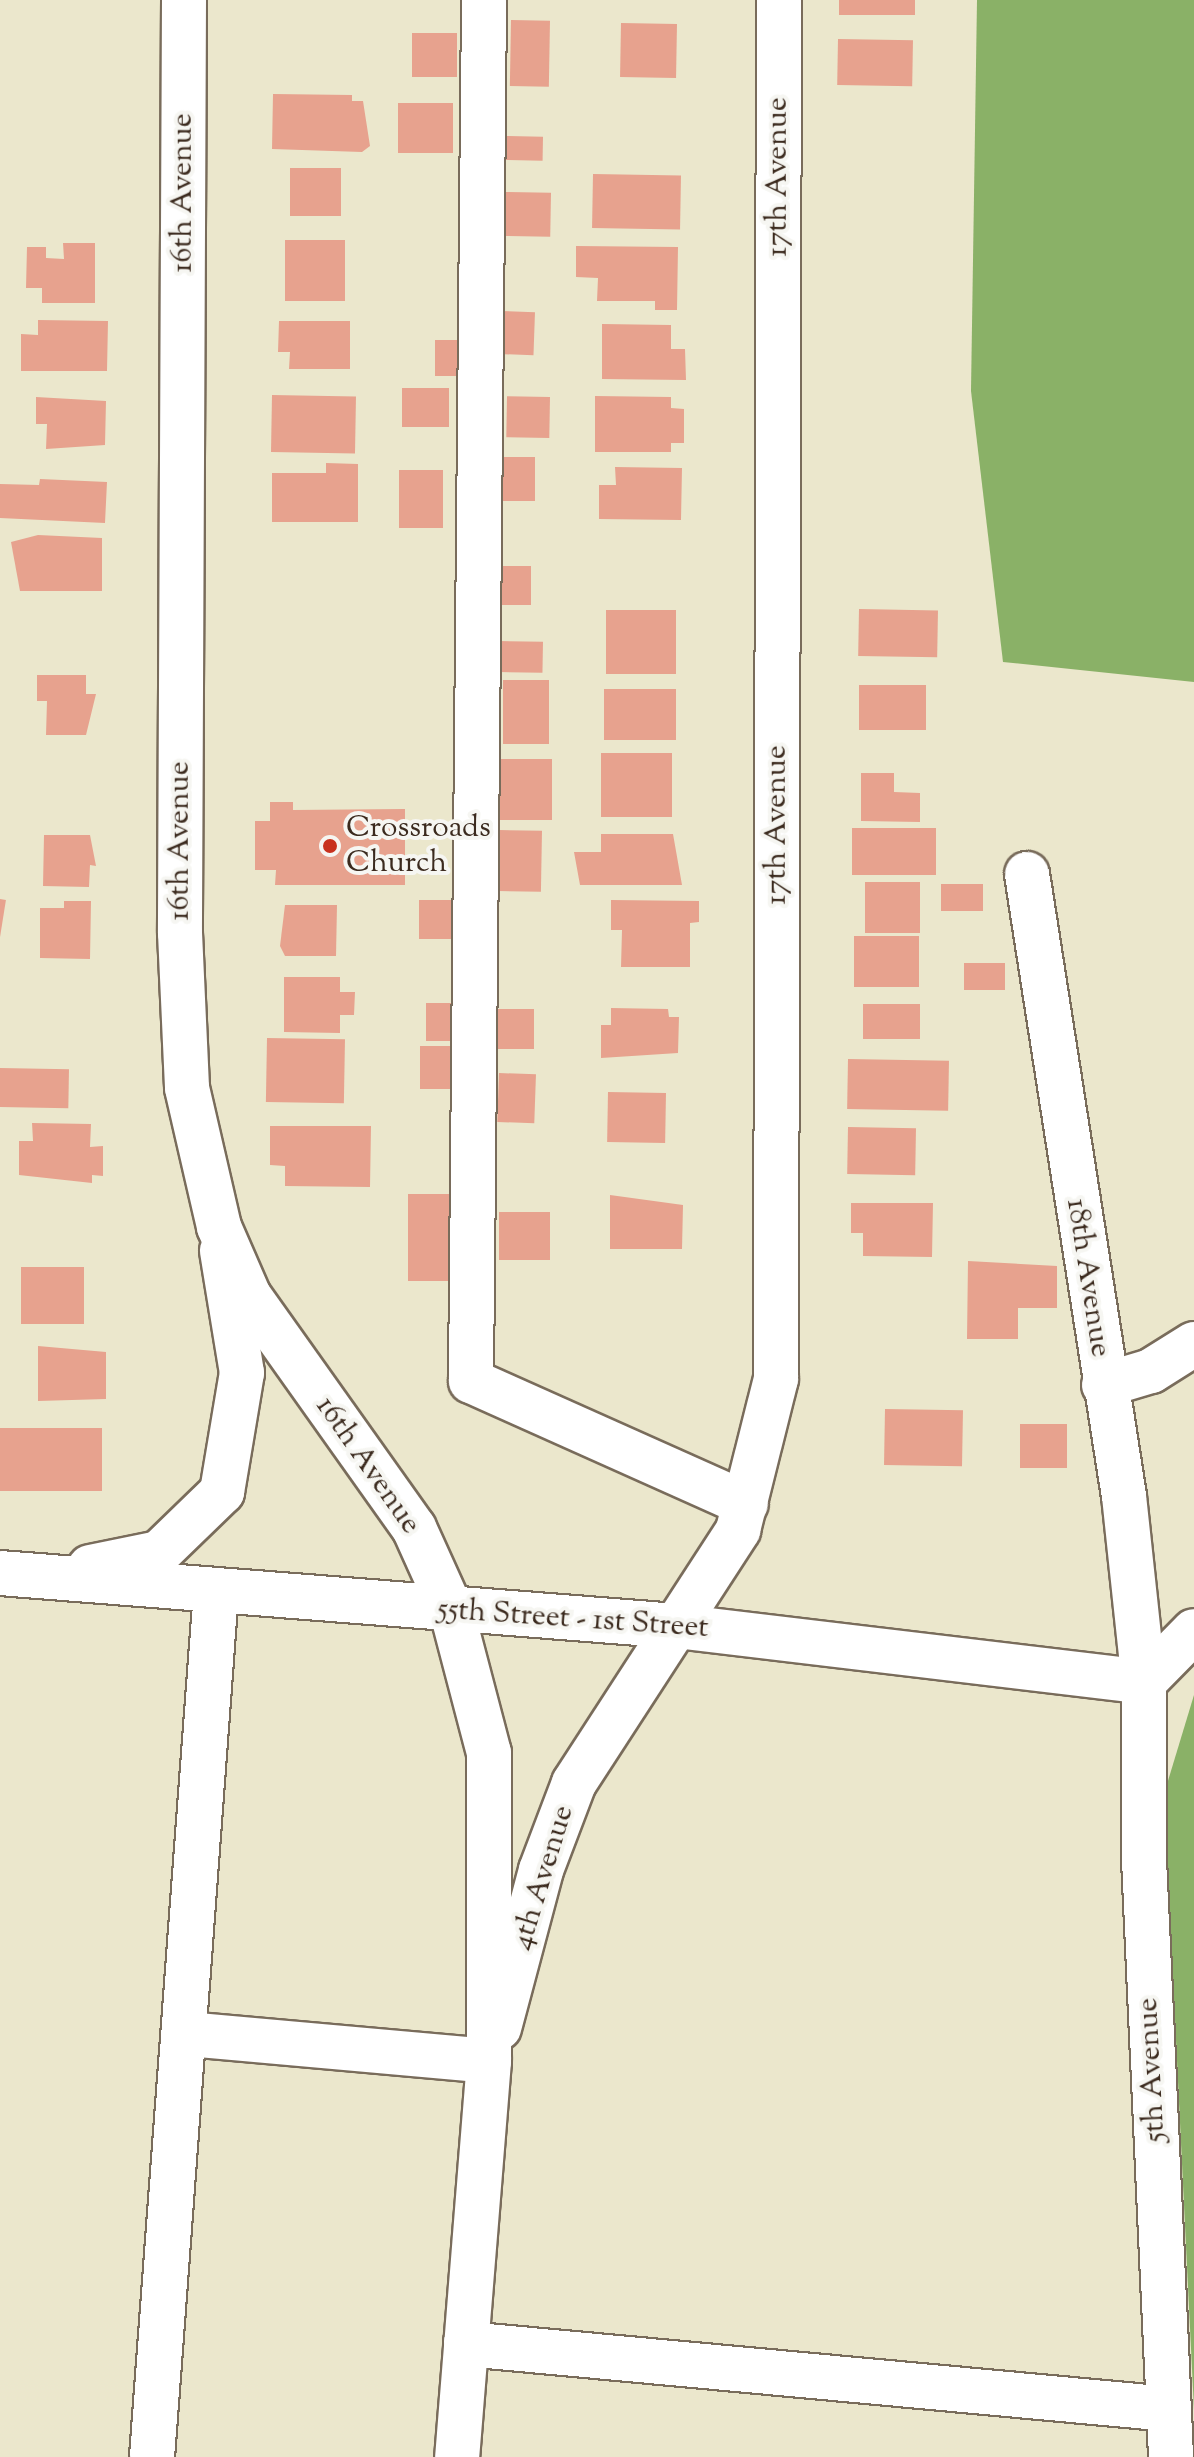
<!DOCTYPE html>
<html>
<head>
<meta charset="utf-8">
<style>
  body { margin:0 }
  #map { position:relative; width:1194px; height:2457px; overflow:hidden; background:#ebe7cc; font-family:"Sorts Mill Goudy",serif }
  div>[style] { position:absolute }
  [style*='--x'] { left:calc(var(--x)*1px); top:calc(var(--y)*1px); width:calc(var(--w)*1px); rotate:calc(var(--a)*1deg) }
  .forest>* { inset:0; background:#8ab167 }
  .building>* { inset:0; background:#e7a28e; transform-origin:0 0 }
  .roads { filter:drop-shadow(2px 0 #796c5b) drop-shadow(-2px 0 #796c5b) drop-shadow(0 2px #796c5b) drop-shadow(0 -2px #796c5b) }
  .minor>* { height:44px; margin:-22px; padding:0 22px; transform-origin:22px; border-radius:22px; background:#fff }
  .major>* { height:44px; margin:-22px; padding:0 22px; transform-origin:22px; border-radius:22px; background:#fff }
  .dots>* { width:22px; height:22px; translate:-50% -50%; box-sizing:border-box; border:4px solid #f6f6f2; border-radius:50% }
  span { translate:-50% -50%; white-space:nowrap; text-align:center; line-height:1.15; -webkit-text-stroke:8px #f6f6f2; paint-order:stroke }
  .street-label { font-size:30px; color:#3b2a1e }
  .poi-label { font-size:30px; color:#3b2a1e }
  .left { translate:0 -50%; text-align:left }
</style>
</head>
<body>
<div id="map">
  <div class="forest">
    <div style="clip-path:polygon(977px 0,1194px 0,1194px 682px,1003px 662px,971px 391px)"></div>
    <div style="clip-path:polygon(1194px 1695px,1194px 2410px,1164px 1794px)"></div>
  </div>
  <div class="building">
    <div style="left:839px;top:0;width:76px;height:15px"></div>
    <div style="left:511px;top:20px;width:39px;height:66px;rotate:1deg"></div>
    <div style="left:621px;top:23px;width:56px;height:54px;rotate:1deg"></div>
    <div style="left:412px;top:33px;width:45px;height:44px"></div>
    <div style="left:838px;top:39px;width:75px;height:46px;rotate:1deg"></div>
    <div style="clip-path:polygon(273px 94px,352px 95px,352px 101px,363px 101px,370px 146px,362px 152px,272px 149px)"></div>
    <div style="left:398px;top:103px;width:55px;height:50px"></div>
    <div style="left:504px;top:136px;width:39px;height:24px;rotate:1deg"></div>
    <div style="left:290px;top:168px;width:51px;height:48px"></div>
    <div style="left:593px;top:174px;width:88px;height:54px;rotate:1deg"></div>
    <div style="left:505px;top:192px;width:46px;height:44px;rotate:1deg"></div>
    <div style="left:285px;top:240px;width:60px;height:61px"></div>
    <div style="clip-path:polygon(63px 243px,95px 243px,95px 303px,42px 303px,42px 288px,26px 288px,27px 247px,46px 247px,46px 258px,64px 259px)"></div>
    <div style="clip-path:polygon(576px 246px,678px 247px,677px 310px,655px 310px,655px 301px,597px 301px,598px 278px,576px 277px)"></div>
    <div style="left:500px;top:311px;width:35px;height:43px;rotate:2deg"></div>
    <div style="clip-path:polygon(38px 320px,108px 321px,107px 371px,21px 371px,21px 334px,38px 335px)"></div>
    <div style="clip-path:polygon(279px 321px,350px 321px,350px 369px,289px 369px,290px 352px,278px 352px)"></div>
    <div style="clip-path:polygon(602px 324px,671px 325px,671px 349px,685px 349px,686px 380px,602px 379px)"></div>
    <div style="left:435px;top:340px;width:31px;height:36px"></div>
    <div style="left:402px;top:388px;width:47px;height:39px"></div>
    <div style="left:272px;top:395px;width:84px;height:57px;rotate:1deg"></div>
    <div style="clip-path:polygon(595px 396px,671px 397px,671px 408px,684px 409px,684px 443px,671px 443px,671px 452px,595px 452px)"></div>
    <div style="clip-path:polygon(36px 397px,106px 401px,105px 445px,46px 449px,47px 424px,36px 424px)"></div>
    <div style="left:550px;top:397px;width:41px;height:43px;rotate:91deg"></div>
    <div style="left:496px;top:457px;width:39px;height:44px"></div>
    <div style="clip-path:polygon(326px 463px,358px 464px,358px 522px,272px 522px,272px 473px,326px 473px)"></div>
    <div style="clip-path:polygon(615px 467px,682px 468px,681px 520px,599px 519px,599px 485px,616px 485px)"></div>
    <div style="left:399px;top:470px;width:44px;height:58px"></div>
    <div style="clip-path:polygon(40px 479px,107px 482px,105px 523px,0 518px,0 484px,39px 485px)"></div>
    <div style="clip-path:polygon(38px 535px,102px 538px,102px 591px,20px 591px,11px 542px)"></div>
    <div style="left:492px;top:566px;width:39px;height:39px"></div>
    <div style="left:859px;top:609px;width:79px;height:47px;rotate:1deg"></div>
    <div style="left:606px;top:610px;width:70px;height:64px"></div>
    <div style="left:499px;top:641px;width:44px;height:31px;rotate:1deg"></div>
    <div style="clip-path:polygon(37px 675px,86px 675px,86px 694px,96px 694px,86px 735px,46px 735px,47px 701px,37px 701px)"></div>
    <div style="left:503px;top:680px;width:46px;height:64px"></div>
    <div style="left:859px;top:685px;width:67px;height:45px"></div>
    <div style="left:604px;top:689px;width:72px;height:51px"></div>
    <div style="left:601px;top:753px;width:71px;height:64px"></div>
    <div style="left:500px;top:759px;width:52px;height:61px"></div>
    <div style="clip-path:polygon(861px 773px,894px 773px,894px 792px,920px 793px,920px 822px,861px 821px)"></div>
    <div style="clip-path:polygon(270px 802px,293px 802px,293px 810px,405px 809px,405px 885px,275px 885px,276px 870px,255px 870px,255px 821px,270px 821px)"></div>
    <div style="left:852px;top:828px;width:84px;height:47px"></div>
    <div style="left:499px;top:830px;width:43px;height:61px;rotate:1deg"></div>
    <div style="clip-path:polygon(601px 834px,673px 834px,682px 885px,580px 885px,574px 852px,601px 852px)"></div>
    <div style="clip-path:polygon(44px 835px,90px 835px,96px 866px,90px 865px,89px 887px,43px 886px)"></div>
    <div style="left:865px;top:882px;width:55px;height:51px"></div>
    <div style="left:941px;top:884px;width:42px;height:27px"></div>
    <div style="left:0;top:899px;width:6px;height:50px;rotate:9deg"></div>
    <div style="left:419px;top:900px;width:42px;height:39px"></div>
    <div style="clip-path:polygon(611px 900px,699px 901px,699px 922px,690px 923px,690px 967px,621px 967px,622px 930px,611px 930px)"></div>
    <div style="clip-path:polygon(64px 901px,91px 901px,90px 959px,40px 958px,40px 908px,64px 908px)"></div>
    <div style="clip-path:polygon(285px 905px,337px 905px,336px 956px,285px 956px,280px 946px)"></div>
    <div style="left:854px;top:936px;width:65px;height:51px"></div>
    <div style="left:964px;top:963px;width:41px;height:27px"></div>
    <div style="clip-path:polygon(284px 977px,340px 977px,340px 992px,355px 992px,354px 1015px,340px 1015px,340px 1033px,284px 1032px)"></div>
    <div style="left:426px;top:1003px;width:33px;height:38px"></div>
    <div style="left:863px;top:1004px;width:57px;height:35px"></div>
    <div style="clip-path:polygon(611px 1008px,668px 1009px,669px 1017px,679px 1017px,678px 1053px,601px 1058px,601px 1025px,611px 1025px)"></div>
    <div style="left:493px;top:1009px;width:41px;height:40px"></div>
    <div style="left:267px;top:1038px;width:78px;height:64px;rotate:1deg"></div>
    <div style="left:420px;top:1046px;width:39px;height:43px"></div>
    <div style="left:848px;top:1059px;width:101px;height:50px;rotate:1deg"></div>
    <div style="left:0;top:1068px;width:69px;height:39px;rotate:1deg"></div>
    <div style="left:499px;top:1073px;width:37px;height:49px;rotate:2deg"></div>
    <div style="left:608px;top:1092px;width:58px;height:50px;rotate:1deg"></div>
    <div style="clip-path:polygon(32px 1123px,91px 1124px,90px 1147px,103px 1146px,103px 1176px,92px 1175px,92px 1183px,19px 1175px,19px 1141px,33px 1141px)"></div>
    <div style="clip-path:polygon(270px 1126px,371px 1126px,370px 1187px,285px 1186px,285px 1166px,270px 1165px)"></div>
    <div style="left:848px;top:1127px;width:68px;height:47px;rotate:1deg"></div>
    <div style="left:408px;top:1194px;width:45px;height:87px"></div>
    <div style="clip-path:polygon(610px 1195px,683px 1205px,682px 1249px,610px 1249px)"></div>
    <div style="clip-path:polygon(851px 1203px,933px 1203px,932px 1257px,863px 1256px,863px 1233px,851px 1233px)"></div>
    <div style="left:499px;top:1212px;width:51px;height:48px"></div>
    <div style="clip-path:polygon(968px 1261px,1057px 1266px,1057px 1308px,1018px 1308px,1018px 1339px,967px 1339px)"></div>
    <div style="left:21px;top:1267px;width:63px;height:57px"></div>
    <div style="clip-path:polygon(38px 1346px,106px 1352px,106px 1399px,38px 1401px)"></div>
    <div style="left:885px;top:1409px;width:78px;height:56px;rotate:1deg"></div>
    <div style="left:1020px;top:1424px;width:47px;height:44px"></div>
    <div style="left:0;top:1428px;width:102px;height:63px"></div>
  </div>
  <div class="roads">
    <div class="minor">
      <div style="--x:484;--y:0;--w:1381;--a:90.54"></div>
      <div style="--x:471;--y:1381;--w:301;--a:24.1"></div>
      <div style="--x:1027;--y:874;--w:630;--a:81.14"></div>
      <div style="--x:1124;--y:1496;--w:187;--a:83.9"></div>
      <div style="--x:1144;--y:1682;--w:177;--a:90"></div>
      <div style="--x:1144;--y:1859;--w:599;--a:87.41"></div>
      <div style="--x:1104;--y:1385;--w:49;--a:-16.6"></div>
      <div style="--x:1151;--y:1371;--w:51;--a:-32.1"></div>
      <div style="--x:90;--y:1567;--w:70;--a:-11.5"></div>
      <div style="--x:159;--y:1553;--w:88;--a:-44.1"></div>
      <div style="--x:222;--y:1492;--w:121;--a:-80.5"></div>
      <div style="--x:242;--y:1373;--w:124;--a:-99.3"></div>
      <div style="--x:0;--y:1573;--w:678;--a:4.48"></div>
      <div style="--x:676;--y:1626;--w:471;--a:6.8"></div>
      <div style="--x:1144;--y:1682;--w:71;--a:-45.6"></div>
      <div style="--x:188;--y:2034;--w:302;--a:5.1"></div>
      <div style="--x:466;--y:2344;--w:706;--a:5.28"></div>
      <div style="--x:152;--y:2457;--w:867;--a:-85.77"></div>
    </div>
    <div class="major">
      <div style="--x:184;--y:0;--w:933;--a:90.25"></div>
      <div style="--x:180;--y:933;--w:155;--a:87.4"></div>
      <div style="--x:187;--y:1088;--w:143;--a:77"></div>
      <div style="--x:219;--y:1227;--w:75;--a:66.5"></div>
      <div style="--x:249;--y:1296;--w:285;--a:54.6"></div>
      <div style="--x:414;--y:1528;--w:92;--a:65.7"></div>
      <div style="--x:452;--y:1612;--w:146;--a:75.3"></div>
      <div style="--x:489;--y:1753;--w:308;--a:90"></div>
      <div style="--x:489;--y:2061;--w:397;--a:94.6"></div>
      <div style="--x:499;--y:2028;--w:163;--a:-75.1"></div>
      <div style="--x:541;--y:1870;--w:93;--a:-69.2"></div>
      <div style="--x:574;--y:1783;--w:302;--a:-57"></div>
      <div style="--x:738;--y:1530;--w:156;--a:-75.9"></div>
      <div style="--x:776;--y:1379;--w:1379;--a:-89.88"></div>
    </div>
  </div>
  <div class="dots">
    <div style="left:330px;top:846px;background:#c8321e"></div>
  </div>
  <div class="street-label">
    <span style="left:779px;top:177px;rotate:-90deg">17th Avenue</span>
    <span style="left:184px;top:193px;rotate:-90deg">16th Avenue</span>
    <span style="left:778px;top:825px;rotate:-90deg">17th Avenue</span>
    <span style="left:181px;top:841px;rotate:-90deg">16th Avenue</span>
    <span style="left:1087px;top:1278px;rotate:81deg">18th Avenue</span>
    <span style="left:367px;top:1466px;rotate:55deg">16th Avenue</span>
    <span style="left:573px;top:1620px;rotate:4deg">55th Street - 1st Street</span>
    <span style="left:544px;top:1878px;rotate:-73deg">4th Avenue</span>
    <span style="left:1153px;top:2070px;rotate:-93deg">5th Avenue</span>
  </div>
  <div class="poi-label">
    <span class="left" style="left:346px;top:846px">Crossroads<br>Church</span>
  </div>
</div>
</body>
</html>
